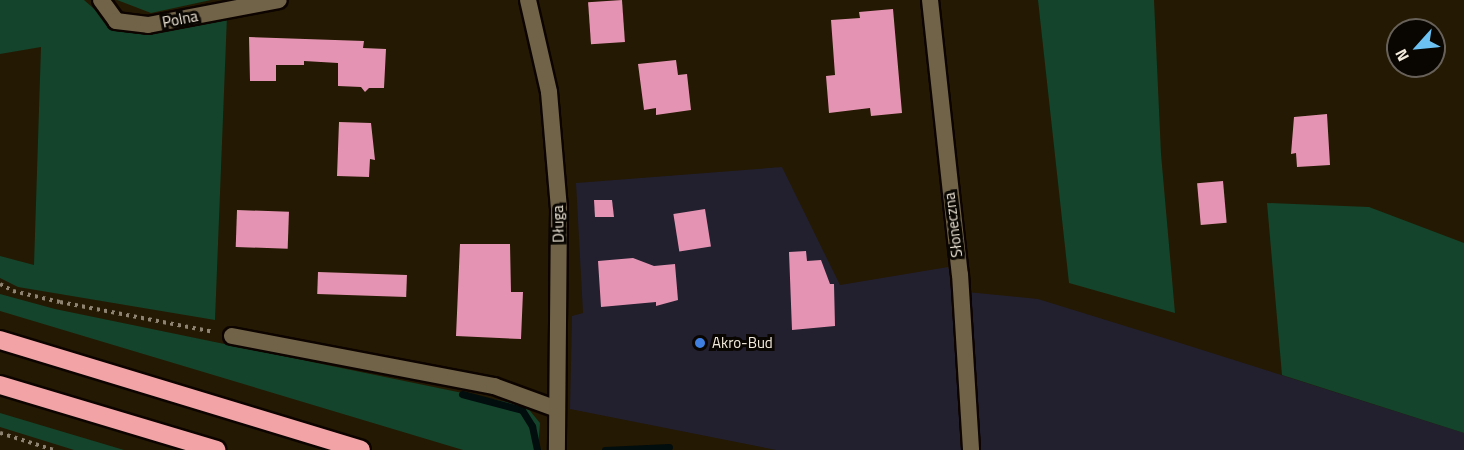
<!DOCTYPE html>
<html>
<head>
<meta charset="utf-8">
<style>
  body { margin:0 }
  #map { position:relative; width:1464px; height:450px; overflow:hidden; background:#241902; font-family:"Titillium Web",sans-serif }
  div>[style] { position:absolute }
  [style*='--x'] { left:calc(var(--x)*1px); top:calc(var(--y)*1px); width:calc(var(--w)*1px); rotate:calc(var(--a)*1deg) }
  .industrial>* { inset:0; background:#221f2f }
  .green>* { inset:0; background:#14442b }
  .stream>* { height:7px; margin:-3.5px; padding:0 3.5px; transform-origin:3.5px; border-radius:3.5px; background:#020d0d }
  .building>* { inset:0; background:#e494b2; transform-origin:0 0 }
  .path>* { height:4px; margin-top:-2px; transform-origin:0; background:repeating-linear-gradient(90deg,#8d8370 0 3px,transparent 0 7.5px) }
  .roads { filter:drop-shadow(2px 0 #0d0400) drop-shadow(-2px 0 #0d0400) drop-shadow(0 2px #0d0400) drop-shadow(0 -2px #0d0400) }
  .minor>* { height:16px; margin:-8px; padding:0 8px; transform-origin:8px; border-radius:8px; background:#706348 }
  .tertiary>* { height:16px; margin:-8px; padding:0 8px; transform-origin:8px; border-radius:8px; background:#706348 }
  .motorway>* { height:18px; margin:-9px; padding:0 9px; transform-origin:9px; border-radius:9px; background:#f2a3a6 }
  .dots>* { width:16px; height:16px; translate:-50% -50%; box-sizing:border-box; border:3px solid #090501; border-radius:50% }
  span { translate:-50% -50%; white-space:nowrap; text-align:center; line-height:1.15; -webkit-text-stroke:6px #090501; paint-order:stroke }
  .street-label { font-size:15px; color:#f3ebdc }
  .poi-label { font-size:15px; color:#f3ebdc }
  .left { translate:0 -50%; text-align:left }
  .north { position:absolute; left:1386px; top:18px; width:60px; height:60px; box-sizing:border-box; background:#090501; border:2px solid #676159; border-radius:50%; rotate:243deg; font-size:16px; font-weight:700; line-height:24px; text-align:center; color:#f3ebdc }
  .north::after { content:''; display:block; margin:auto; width:21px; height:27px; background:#6cc3f3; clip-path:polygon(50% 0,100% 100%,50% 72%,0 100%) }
</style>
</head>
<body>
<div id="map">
  <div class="industrial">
    <div style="clip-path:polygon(782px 167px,840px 285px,948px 267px,957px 291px,1038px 299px,1177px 342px,1464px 433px,1464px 450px,776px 450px,570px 409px,572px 316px,583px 313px,576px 183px)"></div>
  </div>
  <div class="green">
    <div style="clip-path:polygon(0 0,84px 0,109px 22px,227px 16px,215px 320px,18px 287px,0 278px,0 256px,34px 265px,41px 47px,0 54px)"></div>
    <div style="clip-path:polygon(117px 0,211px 0,151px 13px)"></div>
    <div style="clip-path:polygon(1038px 0,1154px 0,1161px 154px,1175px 313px,1069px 283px)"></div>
    <div style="clip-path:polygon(1267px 203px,1369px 207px,1464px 243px,1464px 433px,1282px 375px)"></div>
    <div style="clip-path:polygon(0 294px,55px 309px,526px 406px,540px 423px,538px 450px,463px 450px,0 311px)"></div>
    <div style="clip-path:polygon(0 413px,124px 450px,74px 450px,0 427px)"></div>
  </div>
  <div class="stream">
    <div style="--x:462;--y:394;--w:62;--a:14.9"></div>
    <div style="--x:522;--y:410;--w:19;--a:58"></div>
    <div style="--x:532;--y:426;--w:25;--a:78"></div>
    <div style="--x:605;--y:450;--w:64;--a:-2.7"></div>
  </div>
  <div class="building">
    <div style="left:622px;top:0;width:42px;height:34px;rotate:86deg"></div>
    <div style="clip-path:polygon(893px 9px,902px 113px,871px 116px,870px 108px,829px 113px,826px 76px,835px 75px,831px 20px,860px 18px,859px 12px)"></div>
    <div style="clip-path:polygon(249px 37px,364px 41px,363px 48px,386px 49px,384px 88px,369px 88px,365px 92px,361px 87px,338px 86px,338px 63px,304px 61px,304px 65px,276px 65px,276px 81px,250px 81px)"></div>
    <div style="clip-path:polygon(676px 60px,678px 75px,687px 74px,691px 110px,656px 115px,656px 108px,644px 110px,638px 64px)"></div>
    <div style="clip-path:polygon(1327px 114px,1330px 165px,1297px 167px,1296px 153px,1291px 154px,1294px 117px)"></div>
    <div style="clip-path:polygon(339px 122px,371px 123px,375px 160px,370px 159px,369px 177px,337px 176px)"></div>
    <div style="left:1223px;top:181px;width:42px;height:26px;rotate:85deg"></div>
    <div style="clip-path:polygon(594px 200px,612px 200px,614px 217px,595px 217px)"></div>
    <div style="left:705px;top:209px;width:38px;height:32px;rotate:81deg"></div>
    <div style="left:237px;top:210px;width:52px;height:37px;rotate:2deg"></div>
    <div style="clip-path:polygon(460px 244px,510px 244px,511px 292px,523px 292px,521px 339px,456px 336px)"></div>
    <div style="clip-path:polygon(806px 251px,807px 261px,821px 260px,830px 284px,834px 284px,835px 326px,792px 330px,789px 252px)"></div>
    <div style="clip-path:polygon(633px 258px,654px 266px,675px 264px,678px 300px,656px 306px,656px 302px,601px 307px,598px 261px)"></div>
    <div style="left:318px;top:272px;width:89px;height:22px;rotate:2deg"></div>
  </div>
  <div class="path">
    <div style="--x:0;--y:284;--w:15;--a:28"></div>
    <div style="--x:13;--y:291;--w:48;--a:13.2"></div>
    <div style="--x:60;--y:302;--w:157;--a:11"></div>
    <div style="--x:0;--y:433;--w:57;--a:17.5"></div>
  </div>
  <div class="roads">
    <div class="minor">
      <div style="--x:101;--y:0;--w:26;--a:54"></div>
      <div style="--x:116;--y:21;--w:32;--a:7"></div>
      <div style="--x:148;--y:25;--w:133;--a:-10.8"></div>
      <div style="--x:930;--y:0;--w:276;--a:83.8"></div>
      <div style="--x:960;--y:274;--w:176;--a:86.4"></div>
      <div style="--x:232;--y:336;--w:267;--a:10.8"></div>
      <div style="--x:494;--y:386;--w:67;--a:20.1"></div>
    </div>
    <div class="tertiary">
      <div style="--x:528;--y:0;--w:94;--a:77.1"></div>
      <div style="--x:549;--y:92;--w:117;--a:85.1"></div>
      <div style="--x:559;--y:209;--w:241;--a:90.5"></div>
    </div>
    <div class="motorway">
      <div style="--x:0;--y:340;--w:377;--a:16.9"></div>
      <div style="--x:0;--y:385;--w:226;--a:16.7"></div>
    </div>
  </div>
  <div class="dots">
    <div style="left:700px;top:343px;background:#3f7fe0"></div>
  </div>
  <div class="street-label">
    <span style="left:180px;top:19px;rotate:-11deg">Polna</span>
    <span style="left:558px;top:224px;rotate:-91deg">Długa</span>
    <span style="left:953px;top:225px;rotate:-97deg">Słoneczna</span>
  </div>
  <div class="poi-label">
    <span class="left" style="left:712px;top:343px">Akro-Bud</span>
  </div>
  <div class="north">N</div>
</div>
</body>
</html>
